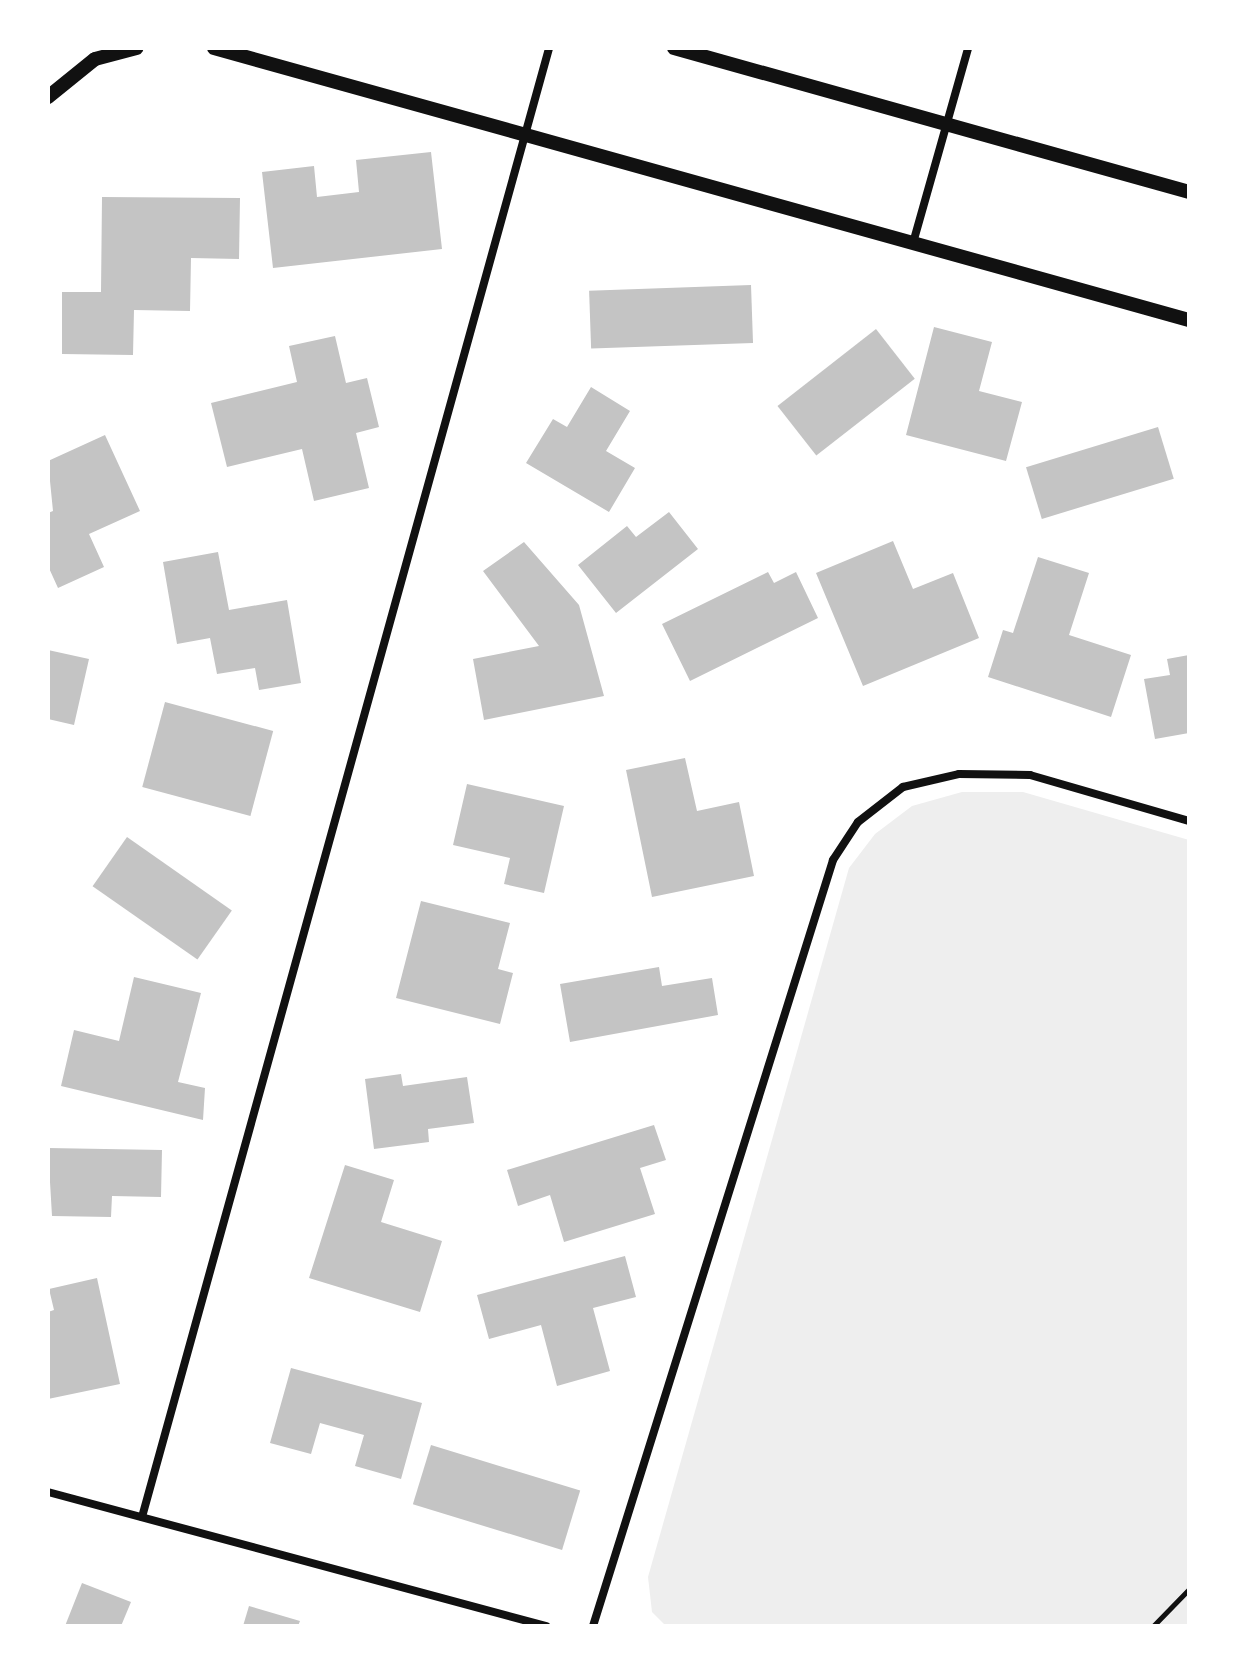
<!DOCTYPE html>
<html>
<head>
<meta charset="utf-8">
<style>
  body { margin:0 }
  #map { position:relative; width:1237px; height:1674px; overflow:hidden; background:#fff; font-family:"PT Sans",sans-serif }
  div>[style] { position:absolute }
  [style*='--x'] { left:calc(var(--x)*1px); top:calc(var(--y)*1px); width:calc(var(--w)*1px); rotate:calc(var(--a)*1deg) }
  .green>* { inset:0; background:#eee }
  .building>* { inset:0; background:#c4c4c4; transform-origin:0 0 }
  .path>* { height:5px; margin:-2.5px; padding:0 2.5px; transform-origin:2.5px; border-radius:2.5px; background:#111 }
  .minor>* { height:8px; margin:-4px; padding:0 4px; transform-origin:4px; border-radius:4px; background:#111 }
  .tertiary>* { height:14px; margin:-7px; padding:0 7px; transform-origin:7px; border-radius:7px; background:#111 }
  span { translate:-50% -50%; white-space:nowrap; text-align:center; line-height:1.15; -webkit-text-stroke:8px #fff; paint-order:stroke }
  .frame { position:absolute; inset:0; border:50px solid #fff; pointer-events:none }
</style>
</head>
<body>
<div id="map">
  <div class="green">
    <div style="clip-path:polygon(962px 792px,1023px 792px,1189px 840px,1189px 1626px,666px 1626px,652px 1612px,648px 1577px,849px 868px,875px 834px,912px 806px)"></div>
  </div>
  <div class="building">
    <div style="clip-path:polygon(431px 152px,442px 249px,273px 268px,262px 172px,314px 166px,317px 197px,359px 192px,356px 160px)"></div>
    <div style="clip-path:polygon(102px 197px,240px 198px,239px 259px,191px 258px,190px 311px,134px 310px,133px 355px,62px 354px,62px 292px,101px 292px)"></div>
    <div style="left:751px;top:285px;width:58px;height:162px;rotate:88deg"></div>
    <div style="clip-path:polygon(934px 327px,992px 342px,979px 391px,1022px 402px,1006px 461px,906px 435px)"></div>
    <div style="left:876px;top:329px;width:63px;height:125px;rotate:52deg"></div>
    <div style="clip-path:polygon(335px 336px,346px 383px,367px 378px,379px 427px,356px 433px,369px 488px,314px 501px,302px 449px,227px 467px,211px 403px,297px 382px,289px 346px)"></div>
    <div style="clip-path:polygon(591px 387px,630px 411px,606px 451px,635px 468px,609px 512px,526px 463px,553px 419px,567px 427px)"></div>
    <div style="left:1158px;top:427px;width:54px;height:138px;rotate:73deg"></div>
    <div style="clip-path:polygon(105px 435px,140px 511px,89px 534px,104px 567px,58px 588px,48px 566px,48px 513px,53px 511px,48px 461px)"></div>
    <div style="clip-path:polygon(669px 512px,698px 549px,616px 613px,578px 565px,627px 526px,636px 537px)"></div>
    <div style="clip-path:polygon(893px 541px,913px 589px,953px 573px,979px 638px,863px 686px,816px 573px)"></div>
    <div style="clip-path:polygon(524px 542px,579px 605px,604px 696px,484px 720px,473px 659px,539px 646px,483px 571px)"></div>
    <div style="clip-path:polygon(218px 552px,229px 610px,287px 600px,301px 683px,259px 690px,255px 668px,217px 674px,210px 638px,177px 644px,163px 562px)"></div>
    <div style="clip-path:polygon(1038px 557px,1089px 573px,1069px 635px,1131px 655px,1111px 717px,988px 677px,1003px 630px,1013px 633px)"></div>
    <div style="clip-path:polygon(768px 572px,774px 583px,796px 572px,818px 618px,690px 681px,662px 624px)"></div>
    <div style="clip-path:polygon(48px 650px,89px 659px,74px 725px,48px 719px)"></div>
    <div style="clip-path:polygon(1189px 655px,1189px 733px,1155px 739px,1144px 679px,1170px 675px,1167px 659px)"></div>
    <div style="left:165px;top:702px;width:112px;height:88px;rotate:15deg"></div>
    <div style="clip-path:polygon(685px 758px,697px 811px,739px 802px,754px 876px,652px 897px,626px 770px)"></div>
    <div style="clip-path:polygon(467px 784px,564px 806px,544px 893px,504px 884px,510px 858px,453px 845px)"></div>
    <div style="left:127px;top:837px;width:128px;height:60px;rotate:35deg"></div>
    <div style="clip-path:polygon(421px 901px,510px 923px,498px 969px,513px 973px,500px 1024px,396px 998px)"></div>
    <div style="clip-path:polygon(659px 967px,662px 986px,712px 978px,718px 1015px,570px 1042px,560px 984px)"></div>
    <div style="clip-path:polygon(134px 977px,201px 993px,178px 1082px,205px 1088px,203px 1120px,61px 1086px,74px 1030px,119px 1041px)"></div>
    <div style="clip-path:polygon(401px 1074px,403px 1086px,467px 1077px,474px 1123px,428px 1129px,429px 1142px,374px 1149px,365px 1079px)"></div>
    <div style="clip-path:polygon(654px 1125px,666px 1160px,640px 1168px,655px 1214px,564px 1242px,550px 1195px,518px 1206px,507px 1170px)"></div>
    <div style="clip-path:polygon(48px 1148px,162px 1150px,161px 1197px,112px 1196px,111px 1217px,52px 1216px)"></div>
    <div style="clip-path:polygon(345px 1165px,394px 1180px,381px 1222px,442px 1241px,420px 1312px,309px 1278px)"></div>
    <div style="clip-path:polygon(625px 1256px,636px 1297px,593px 1308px,610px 1371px,557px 1386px,541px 1325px,489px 1339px,477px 1295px)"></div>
    <div style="clip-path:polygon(97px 1278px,120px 1384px,48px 1399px,48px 1312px,54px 1310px,49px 1289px)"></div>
    <div style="clip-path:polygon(291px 1368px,422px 1403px,401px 1479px,355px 1466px,364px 1435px,320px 1423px,311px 1454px,270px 1443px)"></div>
    <div style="left:431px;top:1445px;width:156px;height:62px;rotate:17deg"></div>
    <div style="clip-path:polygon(82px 1583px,131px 1602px,121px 1626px,65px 1626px)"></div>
    <div style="clip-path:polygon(249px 1606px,300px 1621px,298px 1626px,243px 1626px)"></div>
  </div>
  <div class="path">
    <div style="--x:1153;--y:1626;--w:52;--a:-45.8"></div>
  </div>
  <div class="minor">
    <div style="--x:913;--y:243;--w:203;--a:-74.2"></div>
    <div style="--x:48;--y:1492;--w:516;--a:15.06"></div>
    <div style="--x:142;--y:1517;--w:1524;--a:-74.51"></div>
    <div style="--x:593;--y:1626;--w:803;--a:-72.6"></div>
    <div style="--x:833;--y:860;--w:45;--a:-56.7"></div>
    <div style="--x:858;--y:822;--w:57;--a:-37.9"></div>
    <div style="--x:903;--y:787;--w:57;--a:-13.1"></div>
    <div style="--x:959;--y:774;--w:71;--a:0.8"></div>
    <div style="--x:1030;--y:775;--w:166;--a:16.1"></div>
  </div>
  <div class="tertiary">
    <div style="--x:214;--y:48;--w:1012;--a:15.59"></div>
    <div style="--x:674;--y:48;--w:535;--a:15.62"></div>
    <div style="--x:48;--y:97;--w:60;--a:-39"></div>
    <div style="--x:95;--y:59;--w:43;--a:-14.7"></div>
  </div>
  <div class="frame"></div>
</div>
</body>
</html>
